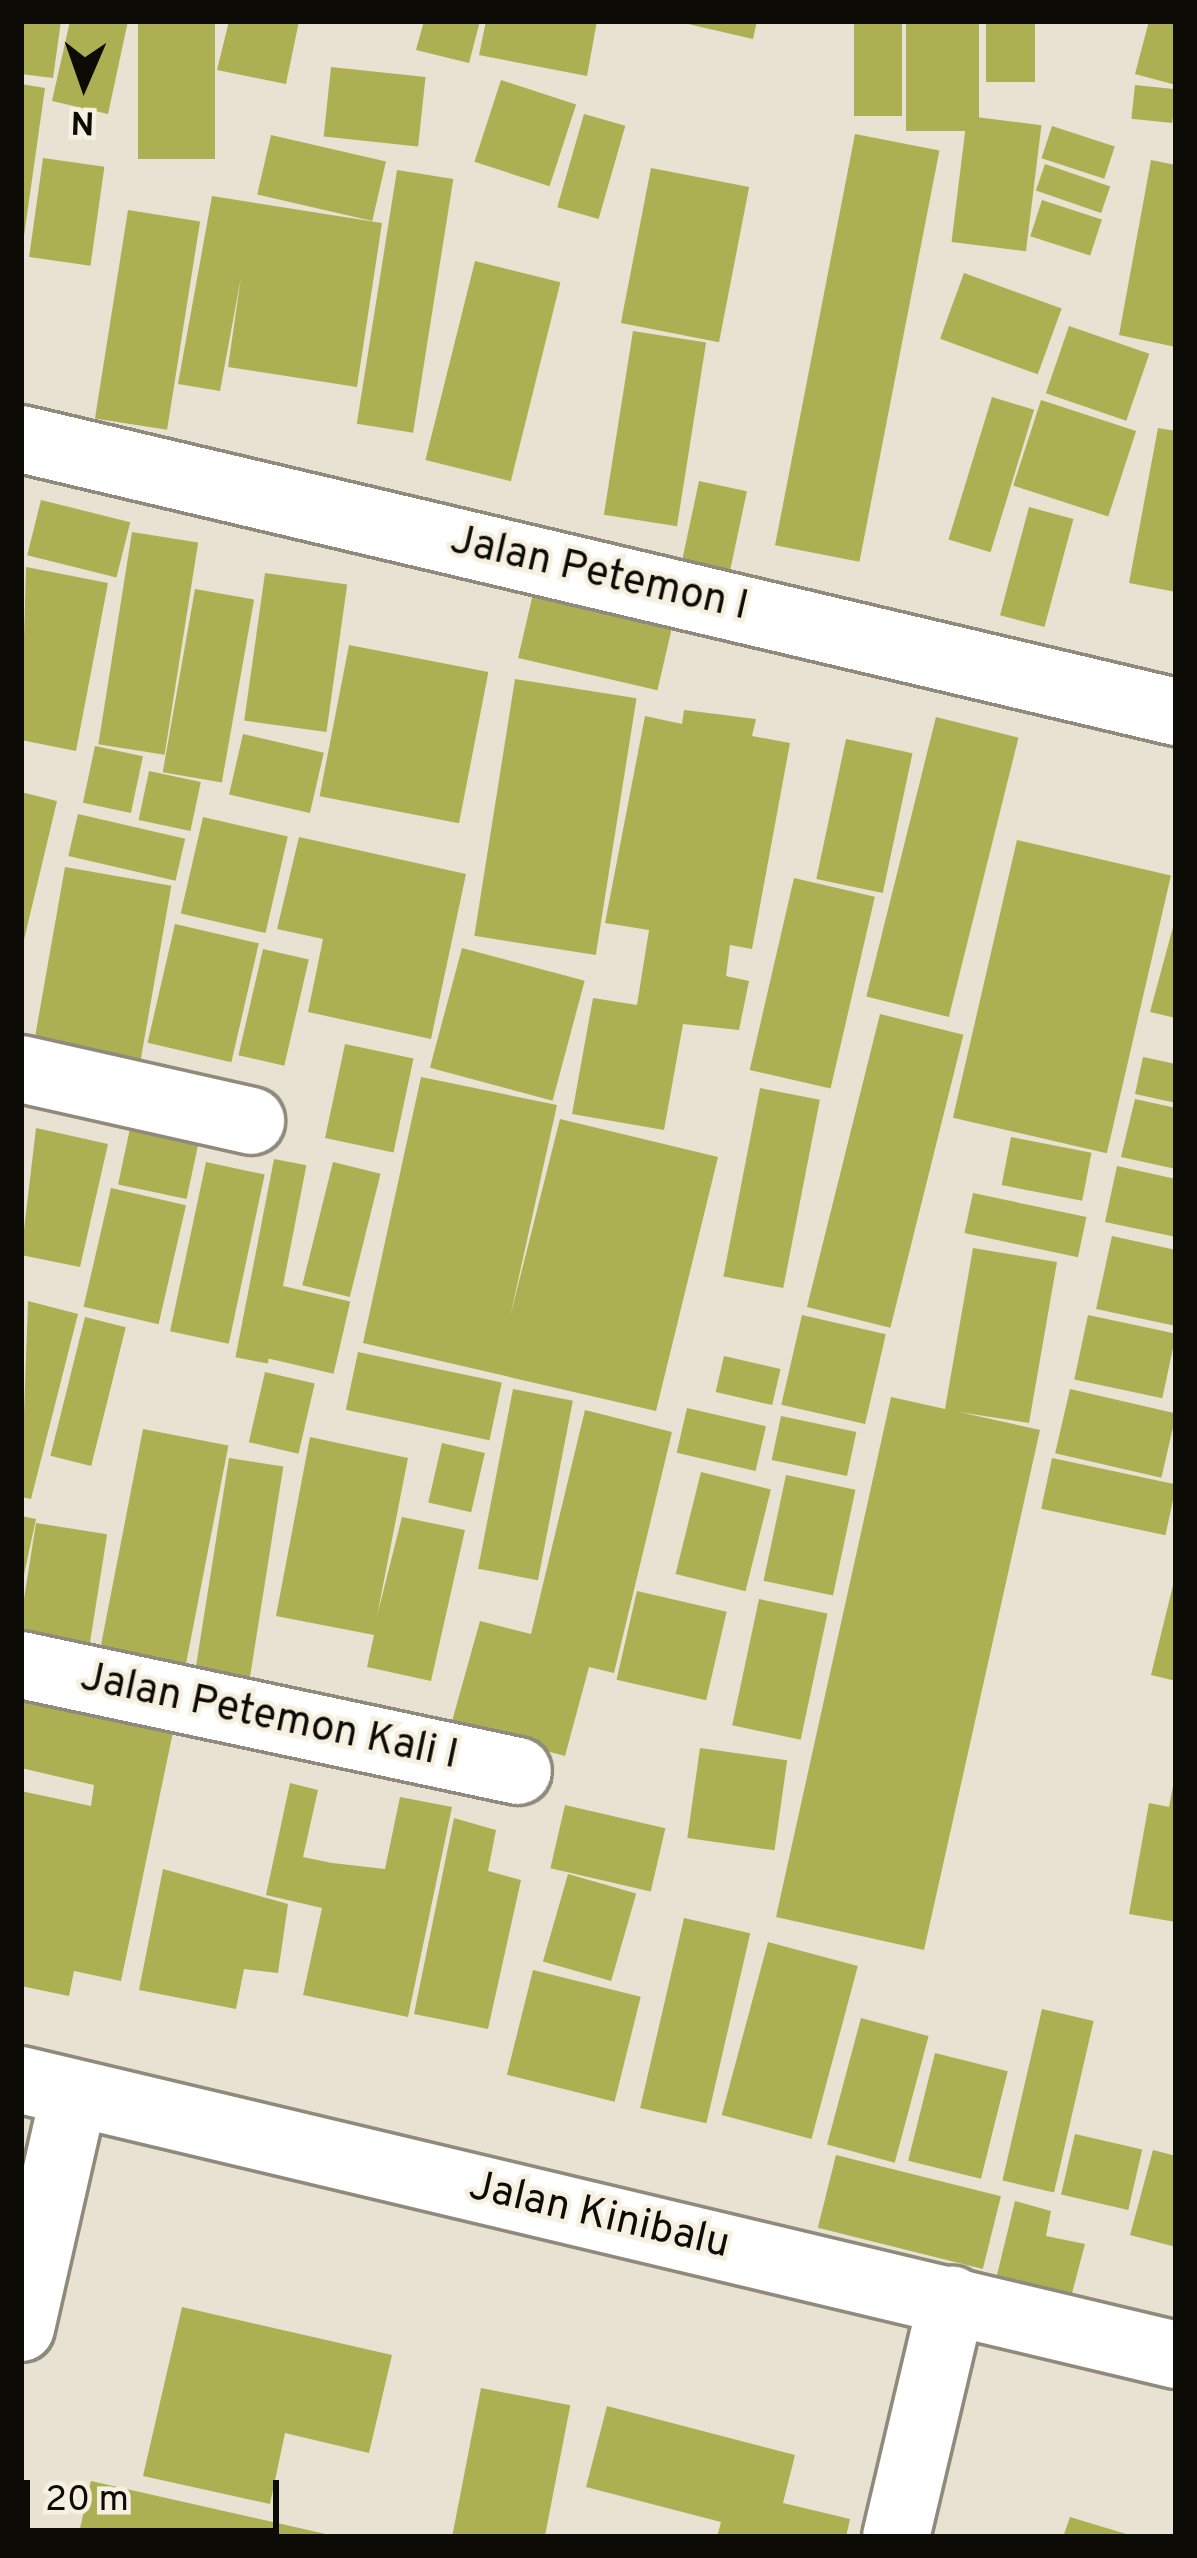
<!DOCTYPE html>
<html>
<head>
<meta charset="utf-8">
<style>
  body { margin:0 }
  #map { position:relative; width:1197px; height:2558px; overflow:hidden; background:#e8e2d2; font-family:Overpass,sans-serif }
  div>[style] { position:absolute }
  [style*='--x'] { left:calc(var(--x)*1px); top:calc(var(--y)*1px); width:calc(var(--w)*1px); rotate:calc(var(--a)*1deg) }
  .building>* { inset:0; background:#acb052; transform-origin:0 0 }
  .roads { filter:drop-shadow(3px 0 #8f8a7b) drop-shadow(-3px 0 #8f8a7b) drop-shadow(0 3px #8f8a7b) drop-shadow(0 -3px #8f8a7b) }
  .street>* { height:66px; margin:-33px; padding:0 33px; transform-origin:33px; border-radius:33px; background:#fff }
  span { translate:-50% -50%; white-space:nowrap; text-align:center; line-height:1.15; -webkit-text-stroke:9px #f5f0df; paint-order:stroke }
  .street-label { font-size:42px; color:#0d0b06 }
  .frame { position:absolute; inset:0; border:24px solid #0d0b06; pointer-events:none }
  .north { position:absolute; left:24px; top:24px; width:120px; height:120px; -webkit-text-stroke:9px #f5f0df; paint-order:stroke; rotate:182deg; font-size:33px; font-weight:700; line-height:48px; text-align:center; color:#0d0b06 }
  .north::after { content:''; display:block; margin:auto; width:42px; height:54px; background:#0d0b06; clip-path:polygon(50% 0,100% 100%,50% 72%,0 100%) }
  .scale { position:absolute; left:24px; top:2480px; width:255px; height:54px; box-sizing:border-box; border:6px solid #0d0b06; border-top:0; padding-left:15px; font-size:36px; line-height:42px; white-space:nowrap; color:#0d0b06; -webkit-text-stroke:9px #f5f0df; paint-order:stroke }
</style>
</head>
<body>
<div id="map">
  <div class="building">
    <div style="clip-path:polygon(21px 21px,61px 21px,53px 78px,21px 74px)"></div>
    <div style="clip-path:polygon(70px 21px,128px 21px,108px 114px,52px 101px)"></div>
    <div style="left:138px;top:21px;width:77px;height:138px"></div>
    <div style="clip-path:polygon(229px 21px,299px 21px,286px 84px,217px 70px)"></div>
    <div style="clip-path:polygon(424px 21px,480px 21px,469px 63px,416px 50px)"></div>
    <div style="clip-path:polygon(486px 21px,597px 21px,587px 76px,479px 55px)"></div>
    <div style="clip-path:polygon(675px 21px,757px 21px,753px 39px)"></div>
    <div style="left:854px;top:21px;width:48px;height:95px"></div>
    <div style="left:906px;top:21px;width:73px;height:110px"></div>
    <div style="left:986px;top:21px;width:49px;height:61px"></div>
    <div style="clip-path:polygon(1149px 21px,1176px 21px,1176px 85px,1135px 74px)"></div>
    <div style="left:331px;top:67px;width:95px;height:70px;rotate:6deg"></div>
    <div style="left:501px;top:80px;width:79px;height:86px;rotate:18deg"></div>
    <div style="clip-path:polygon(21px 84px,45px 88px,24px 236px,21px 236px)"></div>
    <div style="left:1135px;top:85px;width:41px;height:34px;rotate:6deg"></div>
    <div style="left:584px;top:114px;width:43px;height:97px;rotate:16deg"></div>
    <div style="left:967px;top:116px;width:75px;height:127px;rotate:7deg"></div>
    <div style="left:1052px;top:126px;width:66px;height:34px;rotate:18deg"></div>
    <div style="left:855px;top:134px;width:86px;height:419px;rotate:11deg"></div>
    <div style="left:271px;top:135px;width:118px;height:61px;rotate:13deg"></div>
    <div style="left:43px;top:158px;width:62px;height:100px;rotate:8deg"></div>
    <div style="clip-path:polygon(1151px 160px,1176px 165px,1176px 347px,1119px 335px)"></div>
    <div style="left:1045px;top:164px;width:69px;height:28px;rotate:19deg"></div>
    <div style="left:651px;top:168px;width:100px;height:158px;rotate:11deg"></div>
    <div style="left:397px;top:170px;width:57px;height:257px;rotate:9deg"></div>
    <div style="clip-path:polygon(212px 196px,382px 223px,357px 387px,228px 367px,241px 277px,220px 391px,178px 384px)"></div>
    <div style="left:1042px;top:200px;width:63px;height:38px;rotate:18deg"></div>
    <div style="left:128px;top:210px;width:73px;height:211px;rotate:9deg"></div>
    <div style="left:475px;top:261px;width:88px;height:205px;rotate:14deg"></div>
    <div style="left:964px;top:273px;width:104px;height:70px;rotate:20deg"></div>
    <div style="left:1069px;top:326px;width:85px;height:71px;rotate:19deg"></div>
    <div style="left:633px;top:331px;width:74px;height:186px;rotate:9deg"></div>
    <div style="left:992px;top:397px;width:44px;height:149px;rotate:17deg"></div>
    <div style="left:1041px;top:400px;width:100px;height:90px;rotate:18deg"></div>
    <div style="clip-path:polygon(1158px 428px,1176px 431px,1176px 592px,1129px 583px)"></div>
    <div style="left:699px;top:481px;width:49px;height:94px;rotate:12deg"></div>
    <div style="left:41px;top:500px;width:92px;height:57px;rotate:14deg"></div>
    <div style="left:1029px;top:507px;width:46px;height:112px;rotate:15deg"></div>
    <div style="left:132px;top:532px;width:67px;height:215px;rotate:9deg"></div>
    <div style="clip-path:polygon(26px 567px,108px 583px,76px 751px,21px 740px)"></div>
    <div style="left:265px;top:573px;width:83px;height:149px;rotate:8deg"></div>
    <div style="left:535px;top:585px;width:143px;height:75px;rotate:13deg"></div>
    <div style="left:195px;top:589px;width:60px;height:186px;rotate:10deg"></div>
    <div style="left:349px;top:645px;width:142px;height:154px;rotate:11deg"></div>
    <div style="left:515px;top:679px;width:123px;height:260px;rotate:9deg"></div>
    <div style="clip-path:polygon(684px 710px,756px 719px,752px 736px,790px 743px,752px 949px,730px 945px,726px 976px,749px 981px,739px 1030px,683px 1024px,664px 1130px,572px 1114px,593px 998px,637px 1005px,649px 930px,605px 923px,645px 716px,682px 724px)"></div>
    <div style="left:936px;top:717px;width:85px;height:288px;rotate:14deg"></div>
    <div style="left:243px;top:734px;width:83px;height:62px;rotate:13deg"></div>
    <div style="left:846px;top:739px;width:68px;height:143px;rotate:12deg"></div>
    <div style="left:95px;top:746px;width:49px;height:58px;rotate:12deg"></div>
    <div style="left:149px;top:771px;width:53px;height:50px;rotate:12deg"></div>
    <div style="clip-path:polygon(21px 792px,57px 801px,23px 944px,21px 944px)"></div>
    <div style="left:78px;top:814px;width:110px;height:43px;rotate:13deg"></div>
    <div style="left:203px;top:817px;width:87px;height:99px;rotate:13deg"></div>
    <div style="clip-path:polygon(299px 837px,466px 874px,431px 1039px,308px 1012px,323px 939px,277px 929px)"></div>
    <div style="left:1017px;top:840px;width:158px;height:285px;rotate:13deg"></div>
    <div style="left:65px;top:867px;width:108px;height:199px;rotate:10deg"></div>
    <div style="left:794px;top:878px;width:83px;height:197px;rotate:13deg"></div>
    <div style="clip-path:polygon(1176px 916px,1176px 1018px,1150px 1012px)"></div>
    <div style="left:175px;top:924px;width:86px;height:122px;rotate:13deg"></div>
    <div style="left:462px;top:948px;width:127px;height:124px;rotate:15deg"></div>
    <div style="left:263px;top:949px;width:47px;height:109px;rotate:13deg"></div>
    <div style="left:880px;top:1014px;width:86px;height:302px;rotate:14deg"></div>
    <div style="left:345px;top:1044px;width:70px;height:96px;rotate:12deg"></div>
    <div style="clip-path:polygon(1143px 1057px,1176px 1064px,1176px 1103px,1135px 1094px)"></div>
    <div style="clip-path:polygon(421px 1077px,557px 1105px,510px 1317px,560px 1119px,718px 1157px,656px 1411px,363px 1343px)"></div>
    <div style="left:760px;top:1088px;width:61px;height:192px;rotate:11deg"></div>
    <div style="clip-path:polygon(1135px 1099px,1176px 1108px,1176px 1169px,1121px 1157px)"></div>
    <div style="left:132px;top:1119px;width:70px;height:67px;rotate:12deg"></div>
    <div style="clip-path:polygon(36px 1128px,108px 1144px,80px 1267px,21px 1255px)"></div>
    <div style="left:1011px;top:1137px;width:82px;height:49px;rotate:11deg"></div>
    <div style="left:274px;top:1159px;width:33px;height:202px;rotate:11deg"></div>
    <div style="left:206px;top:1162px;width:60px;height:173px;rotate:12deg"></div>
    <div style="left:333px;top:1162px;width:49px;height:127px;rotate:14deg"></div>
    <div style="clip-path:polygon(1117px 1166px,1176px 1179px,1176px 1237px,1105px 1222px)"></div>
    <div style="left:111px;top:1188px;width:77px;height:122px;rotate:13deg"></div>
    <div style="left:973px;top:1193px;width:116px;height:41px;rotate:12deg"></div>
    <div style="clip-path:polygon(1112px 1236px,1176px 1250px,1176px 1326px,1096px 1309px)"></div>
    <div style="clip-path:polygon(973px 1248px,1057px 1262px,1029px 1423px,959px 1412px,1040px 1430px,924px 1950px,776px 1917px,891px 1397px,945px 1409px)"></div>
    <div style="left:283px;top:1286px;width:69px;height:74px;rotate:13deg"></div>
    <div style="clip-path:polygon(28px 1301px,78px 1314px,31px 1499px,21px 1497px)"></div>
    <div style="left:802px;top:1315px;width:86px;height:92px;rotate:13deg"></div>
    <div style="left:1088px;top:1315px;width:90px;height:66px;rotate:12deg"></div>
    <div style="left:85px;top:1317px;width:42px;height:143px;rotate:14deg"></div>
    <div style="left:358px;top:1352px;width:147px;height:59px;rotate:12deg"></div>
    <div style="left:724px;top:1356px;width:58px;height:37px;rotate:13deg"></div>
    <div style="left:265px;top:1372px;width:51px;height:72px;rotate:13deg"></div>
    <div style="left:513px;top:1389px;width:61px;height:183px;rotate:11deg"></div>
    <div style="left:1070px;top:1389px;width:109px;height:66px;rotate:13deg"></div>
    <div style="left:687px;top:1408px;width:81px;height:46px;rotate:13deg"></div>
    <div style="clip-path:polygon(585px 1410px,672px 1432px,614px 1673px,589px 1667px,565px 1756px,451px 1725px,480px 1621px,531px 1634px)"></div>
    <div style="left:781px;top:1416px;width:77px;height:45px;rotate:12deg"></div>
    <div style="left:143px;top:1429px;width:87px;height:229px;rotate:11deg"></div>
    <div style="clip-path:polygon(310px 1437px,408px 1458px,377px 1616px,402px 1517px,465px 1530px,431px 1681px,367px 1667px,374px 1635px,276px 1616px)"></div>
    <div style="left:442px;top:1443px;width:44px;height:61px;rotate:13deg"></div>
    <div style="left:229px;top:1458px;width:55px;height:223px;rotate:9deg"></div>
    <div style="left:1052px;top:1458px;width:127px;height:52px;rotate:12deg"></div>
    <div style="left:701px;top:1472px;width:72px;height:105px;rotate:14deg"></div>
    <div style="left:786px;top:1475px;width:71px;height:108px;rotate:12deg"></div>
    <div style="clip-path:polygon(21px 1516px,36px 1519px,23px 1579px,21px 1579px)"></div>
    <div style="left:36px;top:1523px;width:72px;height:117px;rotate:9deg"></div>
    <div style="clip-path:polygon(1176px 1573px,1176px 1681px,1151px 1675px)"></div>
    <div style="left:637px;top:1591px;width:92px;height:91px;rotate:13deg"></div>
    <div style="left:759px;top:1599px;width:70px;height:129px;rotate:12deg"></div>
    <div style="clip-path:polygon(21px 1699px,173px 1732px,121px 1981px,74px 1971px,69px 1996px,21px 1986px,21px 1791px,91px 1806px,94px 1785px,21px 1768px)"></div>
    <div style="left:700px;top:1748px;width:88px;height:91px;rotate:8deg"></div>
    <div style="clip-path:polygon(1174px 1781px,1176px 1781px,1176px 1922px,1129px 1914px,1149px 1803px,1169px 1807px)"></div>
    <div style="clip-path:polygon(290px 1783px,318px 1790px,303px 1857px,332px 1863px,385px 1869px,400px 1797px,452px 1807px,408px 2017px,303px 1995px,322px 1908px,266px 1895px)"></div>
    <div style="left:565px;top:1805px;width:103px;height:65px;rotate:13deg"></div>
    <div style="clip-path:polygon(454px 1818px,496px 1830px,488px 1871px,521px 1880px,488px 2029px,414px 2014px)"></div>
    <div style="clip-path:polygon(163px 1869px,288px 1904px,278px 1973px,244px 1969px,236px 2009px,139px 1990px)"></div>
    <div style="left:568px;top:1874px;width:71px;height:91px;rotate:16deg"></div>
    <div style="left:684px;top:1918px;width:68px;height:195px;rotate:13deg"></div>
    <div style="left:768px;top:1942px;width:93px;height:179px;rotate:15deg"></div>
    <div style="left:533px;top:1970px;width:111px;height:108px;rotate:14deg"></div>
    <div style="left:1042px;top:2009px;width:53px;height:176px;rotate:13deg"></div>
    <div style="left:861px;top:2018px;width:70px;height:131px;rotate:15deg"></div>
    <div style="left:935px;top:2053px;width:75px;height:111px;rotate:14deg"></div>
    <div style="left:1075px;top:2134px;width:69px;height:62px;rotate:13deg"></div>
    <div style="clip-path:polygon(1153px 2150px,1176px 2156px,1176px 2247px,1130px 2235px)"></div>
    <div style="left:836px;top:2155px;width:170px;height:75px;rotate:14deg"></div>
    <div style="clip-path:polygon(1015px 2201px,1051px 2211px,1046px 2236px,1085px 2244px,1070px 2301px,995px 2283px)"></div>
    <div style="clip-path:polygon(182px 2307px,392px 2355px,369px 2453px,285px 2433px,270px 2504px,143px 2476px)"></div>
    <div style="left:481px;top:2388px;width:91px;height:151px;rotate:11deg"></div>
    <div style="clip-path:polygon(607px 2406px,795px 2455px,783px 2503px,850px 2519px,846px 2537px,717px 2537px,721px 2522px,586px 2487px)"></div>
    <div style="clip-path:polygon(91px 2481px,330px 2535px,330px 2537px,78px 2537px)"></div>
    <div style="clip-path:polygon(1070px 2517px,1133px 2536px,1133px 2537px,1063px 2537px)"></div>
  </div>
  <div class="roads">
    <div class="street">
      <div style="--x:21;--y:439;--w:1187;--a:13.3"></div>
      <div style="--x:21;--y:1069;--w:236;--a:12.7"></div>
      <div style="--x:21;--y:1665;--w:508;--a:12.04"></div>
      <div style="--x:21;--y:2080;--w:1187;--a:13.39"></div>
      <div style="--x:21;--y:2328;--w:240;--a:-77.2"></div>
      <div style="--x:896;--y:2537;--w:244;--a:-76.7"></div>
    </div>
  </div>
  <div class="street-label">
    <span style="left:599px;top:575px;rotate:13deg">Jalan Petemon I</span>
    <span style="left:269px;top:1718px;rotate:12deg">Jalan Petemon Kali I</span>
    <span style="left:599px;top:2217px;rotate:13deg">Jalan Kinibalu</span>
  </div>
  <div class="frame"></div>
  <div class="north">N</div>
  <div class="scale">20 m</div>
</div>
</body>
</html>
